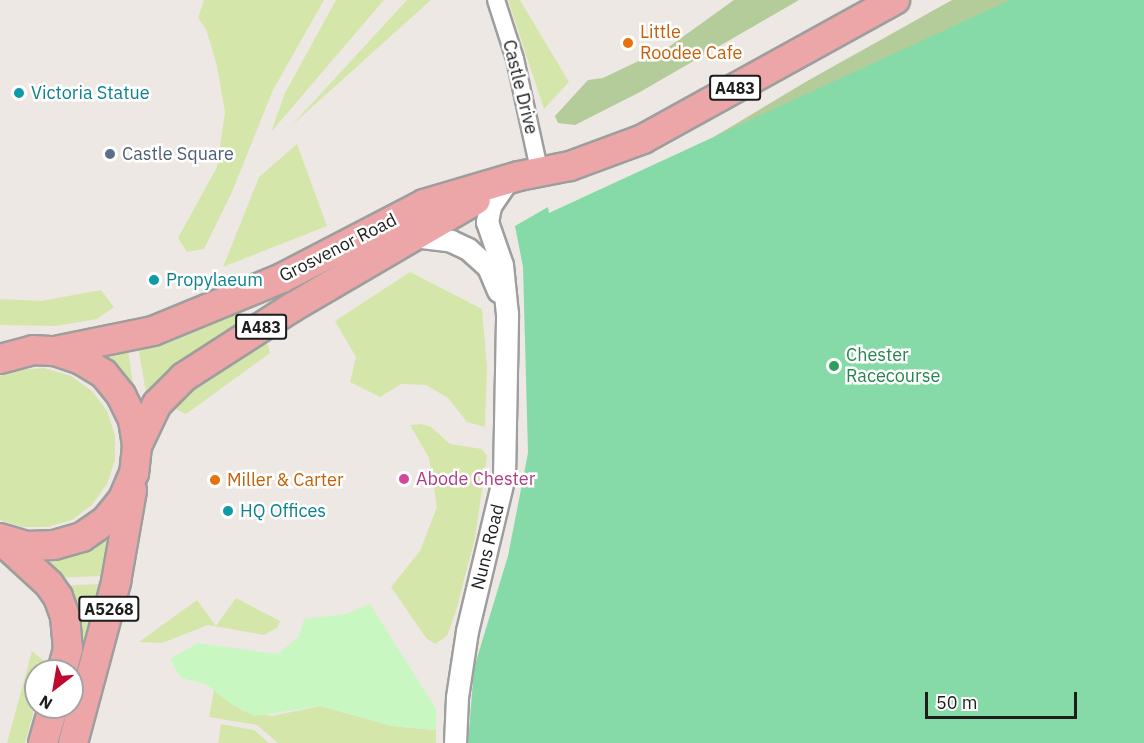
<!DOCTYPE html>
<html>
<head>
<meta charset="utf-8">
<style>
  body { margin:0 }
  #map { position:relative; width:1144px; height:743px; overflow:hidden; background:#eee8e4; font-family:"IBM Plex Sans",sans-serif }
  div>[style] { position:absolute }
  [style*='--x'] { left:calc(var(--x)*1px); top:calc(var(--y)*1px); width:calc(var(--w)*1px); rotate:calc(var(--a)*1deg) }
  .grass>* { inset:0; background:#d5e6ab }
  .forest>* { inset:0; background:#b3cc9a }
  .park>* { inset:0; background:#c9f7c2 }
  .pitch>* { inset:0; background:#85daa7 }
  .roads { filter:drop-shadow(2px 0 #9e9e9e) drop-shadow(-2px 0 #9e9e9e) drop-shadow(0 2px #9e9e9e) drop-shadow(0 -2px #9e9e9e) }
  .minor>* { height:16px; margin:-8px; padding:0 8px; transform-origin:8px; border-radius:8px; background:#fff }
  .tertiary>* { height:21px; margin:-10.5px; padding:0 10.5px; transform-origin:10.5px; border-radius:10.5px; background:#fff }
  .trunk>* { height:28px; margin:-14px; padding:0 14px; transform-origin:14px; border-radius:14px; background:#eca6a8 }
  .dots>* { width:16px; height:16px; translate:-50% -50%; box-sizing:border-box; border:3px solid #fff; border-radius:50% }
  span { translate:-50% -50%; white-space:nowrap; text-align:center; line-height:1.15; -webkit-text-stroke:5px #fff; paint-order:stroke }
  .shield-label span { padding:2px 4px; background:#fff; border:2px solid; border-radius:4px; -webkit-text-stroke-width:0 }
  .shield-label { font-size:16px; color:#1d1d1d; font-weight:700 }
  .food-label { font-size:18px; color:#c56008 }
  .left { translate:0 -50%; text-align:left }
  .street-label { font-size:18px; color:#1d1d1d }
  .culture-label { font-size:18px; color:#0d838f }
  .service-label { font-size:18px; color:#4e5e75 }
  .leisure-label { font-size:18px; color:#27864d }
  .hotel-label { font-size:18px; color:#b23c85 }
  .north { position:absolute; left:24px; top:659px; width:60px; height:60px; box-sizing:border-box; background:#fff; border:2px solid #a5a5a5; border-radius:50%; rotate:211deg; font-size:16px; font-weight:700; line-height:24px; text-align:center; color:#1d1d1d }
  .north::after { content:''; display:block; margin:auto; width:21px; height:27px; background:#c10930; clip-path:polygon(50% 0,100% 100%,50% 72%,0 100%) }
  .scale { position:absolute; left:925px; top:692px; width:152px; height:27px; box-sizing:border-box; border:3px solid #1d1d1d; border-top:0; padding-left:8px; font-size:18px; line-height:21px; white-space:nowrap; color:#1d1d1d; -webkit-text-stroke:4px #fff; paint-order:stroke }
</style>
</head>
<body>
<div id="map">
  <div class="grass">
    <div style="clip-path:polygon(204px 0,324px 0,273px 90px,232px 192px,204px 249px,187px 252px,178px 238px,217px 167px,225px 112px,217px 66px,206px 29px,198px 18px)"></div>
    <div style="clip-path:polygon(336px 0,384px 0,271px 132px,285px 93px)"></div>
    <div style="clip-path:polygon(407px 0,431px 0,291px 126px)"></div>
    <div style="clip-path:polygon(508px 0,520px 0,569px 82px,544px 109px)"></div>
    <div style="clip-path:polygon(297px 144px,327px 226px,223px 267px,259px 177px)"></div>
    <div style="clip-path:polygon(410px 272px,482px 309px,487px 367px,485px 427px,467px 422px,448px 398px,426px 385px,401px 384px,380px 397px,350px 382px,356px 357px,335px 321px)"></div>
    <div style="clip-path:polygon(101px 290px,114px 307px,97px 319px,56px 326px,0 325px,0 299px,41px 301px)"></div>
    <div style="clip-path:polygon(236px 310px,244px 325px,181px 363px,146px 392px,138px 347px,191px 332px)"></div>
    <div style="clip-path:polygon(268px 344px,270px 353px,186px 414px,172px 407px,182px 394px,254px 347px)"></div>
    <div style="clip-path:polygon(128px 350px,136px 404px,93px 354px)"></div>
    <div style="clip-path:polygon(44px 368px,71px 376px,92px 391px,107px 411px,115px 435px,115px 460px,107px 484px,92px 505px,72px 520px,47px 527px,22px 527px,0 520px,0 376px,17px 370px)"></div>
    <div style="clip-path:polygon(421px 424px,431px 427px,450px 444px,482px 449px,487px 456px,475px 538px,456px 611px,447px 636px,435px 644px,426px 638px,391px 587px,420px 551px,437px 507px,429px 458px,410px 425px)"></div>
    <div style="clip-path:polygon(105px 538px,110px 541px,102px 576px,56px 578px,40px 563px,75px 556px)"></div>
    <div style="clip-path:polygon(99px 584px,82px 655px,77px 654px,60px 586px)"></div>
    <div style="clip-path:polygon(236px 598px,280px 621px,277px 628px,264px 635px,208px 625px,162px 643px,139px 642px,197px 600px,216px 626px)"></div>
    <div style="clip-path:polygon(32px 651px,45px 662px,44px 671px,36px 671px,36px 703px,25px 743px,7px 743px)"></div>
    <div style="clip-path:polygon(214px 690px,243px 711px,272px 716px,320px 706px,392px 726px,436px 730px,436px 743px,278px 743px,257px 725px,209px 717px)"></div>
    <div style="clip-path:polygon(221px 724px,254px 730px,269px 743px,218px 743px)"></div>
  </div>
  <div class="forest">
    <div style="clip-path:polygon(734px 0,799px 0,640px 92px,575px 125px,558px 123px,555px 116px,588px 80px,603px 78px,670px 46px)"></div>
    <div style="clip-path:polygon(952px 0,1094px 0,707px 141px,809px 80px)"></div>
  </div>
  <div class="park">
    <div style="clip-path:polygon(370px 604px,436px 709px,436px 730px,392px 726px,320px 706px,254px 716px,231px 704px,206px 684px,181px 678px,170px 659px,198px 643px,278px 654px,299px 636px,304px 619px,346px 614px)"></div>
  </div>
  <div class="pitch">
    <div style="clip-path:polygon(1010px 0,1144px 0,1144px 743px,468px 743px,474px 668px,508px 556px,528px 453px,523px 267px,515px 226px,548px 207px,549px 213px)"></div>
  </div>
  <div class="roads">
    <div class="minor">
      <div style="--x:496;--y:0;--w:62;--a:72.1"></div>
      <div style="--x:515;--y:59;--w:118;--a:77.7"></div>
    </div>
    <div class="tertiary">
      <div style="--x:413;--y:236;--w:38;--a:7"></div>
      <div style="--x:451;--y:241;--w:19;--a:25"></div>
      <div style="--x:468;--y:249;--w:27;--a:42"></div>
      <div style="--x:488;--y:267;--w:26;--a:67"></div>
      <div style="--x:455;--y:743;--w:46;--a:-87.5"></div>
      <div style="--x:457;--y:697;--w:67;--a:-81.4"></div>
      <div style="--x:467;--y:631;--w:159;--a:-76.6"></div>
      <div style="--x:504;--y:476;--w:162;--a:-88.9"></div>
      <div style="--x:507;--y:314;--w:49;--a:-95.8"></div>
      <div style="--x:502;--y:265;--w:46;--a:-109.2"></div>
      <div style="--x:487;--y:222;--w:16;--a:-79"></div>
      <div style="--x:490;--y:206;--w:27;--a:-56"></div>
    </div>
    <div class="trunk">
      <div style="--x:55;--y:351;--w:100;--a:-11.5"></div>
      <div style="--x:153;--y:331;--w:139;--a:-22.3"></div>
      <div style="--x:282;--y:278;--w:160;--a:-27.5"></div>
      <div style="--x:424;--y:204;--w:99;--a:-16.4"></div>
      <div style="--x:519;--y:176;--w:52;--a:-11.1"></div>
      <div style="--x:570;--y:166;--w:78;--a:-20.3"></div>
      <div style="--x:643;--y:139;--w:288;--a:-28.9"></div>
      <div style="--x:0;--y:359;--w:34;--a:-15"></div>
      <div style="--x:33;--y:350;--w:22;--a:3"></div>
      <div style="--x:55;--y:351;--w:28;--a:19"></div>
      <div style="--x:81;--y:360;--w:27;--a:31"></div>
      <div style="--x:104;--y:374;--w:27;--a:51"></div>
      <div style="--x:121;--y:395;--w:28;--a:64"></div>
      <div style="--x:133;--y:420;--w:26;--a:81"></div>
      <div style="--x:137;--y:446;--w:27;--a:96"></div>
      <div style="--x:134;--y:473;--w:28;--a:113"></div>
      <div style="--x:123;--y:499;--w:28;--a:129"></div>
      <div style="--x:105;--y:521;--w:28;--a:145"></div>
      <div style="--x:82;--y:537;--w:29;--a:164"></div>
      <div style="--x:54;--y:545;--w:28;--a:178"></div>
      <div style="--x:26;--y:546;--w:27;--a:-163"></div>
      <div style="--x:137;--y:446;--w:47;--a:-64.5"></div>
      <div style="--x:157;--y:404;--w:38;--a:-45"></div>
      <div style="--x:184;--y:377;--w:127;--a:-32.8"></div>
      <div style="--x:291;--y:308;--w:214;--a:-30.3"></div>
      <div style="--x:1;--y:540;--w:65;--a:42.5"></div>
      <div style="--x:49;--y:584;--w:16;--a:55"></div>
      <div style="--x:58;--y:597;--w:20;--a:70"></div>
      <div style="--x:65;--y:616;--w:33;--a:85"></div>
      <div style="--x:68;--y:649;--w:23;--a:105"></div>
      <div style="--x:43;--y:743;--w:37;--a:-74"></div>
      <div style="--x:73;--y:743;--w:167;--a:-75"></div>
      <div style="--x:116;--y:582;--w:93;--a:-80.1"></div>
    </div>
  </div>
  <div class="dots">
    <div style="left:628px;top:43px;background:#e8710a"></div>
    <div style="left:19px;top:93px;background:#0f9aa8"></div>
    <div style="left:110px;top:154px;background:#5c6f8a"></div>
    <div style="left:154px;top:280px;background:#0f9aa8"></div>
    <div style="left:834px;top:366px;background:#2e9e5b"></div>
    <div style="left:404px;top:479px;background:#d1479c"></div>
    <div style="left:215px;top:480px;background:#e8710a"></div>
    <div style="left:228px;top:511px;background:#0f9aa8"></div>
  </div>
  <div class="shield-label">
    <span style="left:735px;top:88px">A483</span>
    <span style="left:261px;top:327px">A483</span>
    <span style="left:109px;top:609px">A5268</span>
  </div>
  <div class="food-label">
    <span class="left" style="left:640px;top:43px">Little<br>Roodee Cafe</span>
    <span class="left" style="left:227px;top:480px">Miller &amp; Carter</span>
  </div>
  <div class="street-label">
    <span style="left:520px;top:87px;rotate:76deg">Castle Drive</span>
    <span style="left:338px;top:248px;rotate:-27deg">Grosvenor Road</span>
    <span style="left:488px;top:547px;rotate:-76deg">Nuns Road</span>
  </div>
  <div class="culture-label">
    <span class="left" style="left:31px;top:93px">Victoria Statue</span>
    <span class="left" style="left:166px;top:280px">Propylaeum</span>
    <span class="left" style="left:240px;top:511px">HQ Offices</span>
  </div>
  <div class="service-label">
    <span class="left" style="left:122px;top:154px">Castle Square</span>
  </div>
  <div class="leisure-label">
    <span class="left" style="left:846px;top:366px">Chester<br>Racecourse</span>
  </div>
  <div class="hotel-label">
    <span class="left" style="left:416px;top:479px">Abode Chester</span>
  </div>
  <div class="north">N</div>
  <div class="scale">50 m</div>
</div>
</body>
</html>
